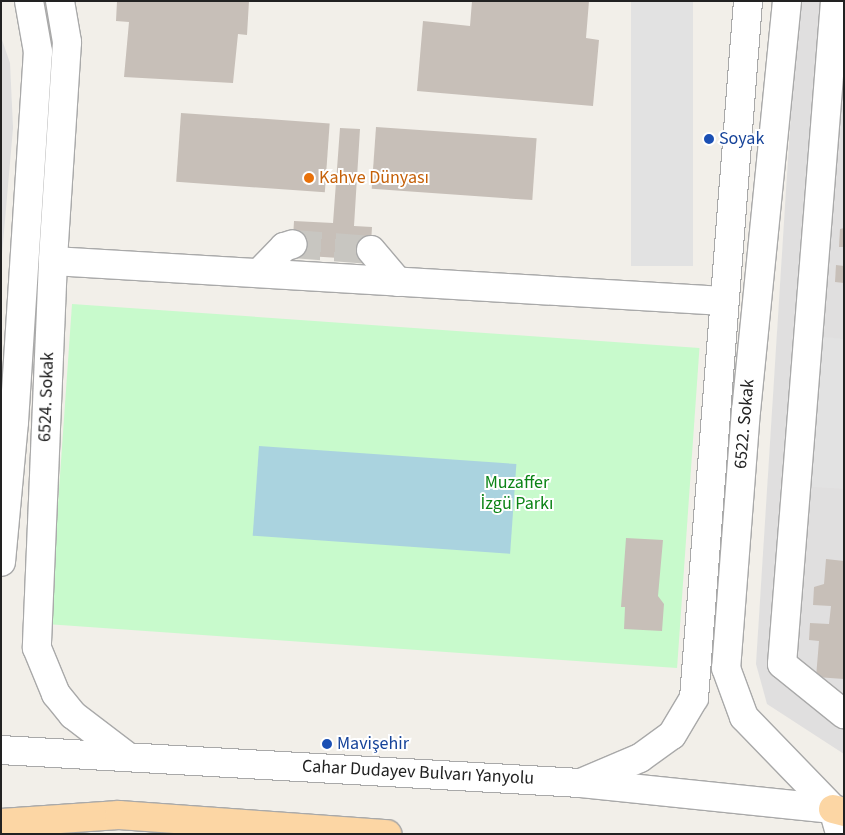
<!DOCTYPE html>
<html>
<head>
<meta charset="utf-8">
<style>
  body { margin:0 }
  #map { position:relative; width:845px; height:835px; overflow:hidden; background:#f2efe9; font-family:"Source Sans 3",sans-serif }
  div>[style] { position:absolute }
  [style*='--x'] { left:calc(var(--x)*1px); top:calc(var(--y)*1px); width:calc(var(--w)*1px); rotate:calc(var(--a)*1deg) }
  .residential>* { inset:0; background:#e0dfdf }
  .park>* { inset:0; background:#c8facc; transform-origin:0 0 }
  .parking>* { inset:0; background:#e2e2e2; transform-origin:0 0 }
  .water>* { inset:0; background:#aad3df; transform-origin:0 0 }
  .building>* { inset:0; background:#c7bfb8; transform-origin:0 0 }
  .minor-tunnel>* { height:28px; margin-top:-14px; transform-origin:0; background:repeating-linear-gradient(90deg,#c8c6c1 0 28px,transparent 0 42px) }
  .roads { filter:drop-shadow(1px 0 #a9a9a9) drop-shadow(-1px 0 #a9a9a9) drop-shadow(0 1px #a9a9a9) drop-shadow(0 -1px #a9a9a9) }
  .minor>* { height:28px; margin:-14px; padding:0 14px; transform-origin:14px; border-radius:14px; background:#fff }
  .major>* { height:28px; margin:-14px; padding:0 14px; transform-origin:14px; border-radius:14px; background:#fcd6a4 }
  .dots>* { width:14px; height:14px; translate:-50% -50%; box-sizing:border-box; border:2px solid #fff; border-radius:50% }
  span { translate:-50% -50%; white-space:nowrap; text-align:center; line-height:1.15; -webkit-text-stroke:4px #fff; paint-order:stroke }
  .transit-label { font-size:18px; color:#164399 }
  .left { translate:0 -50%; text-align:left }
  .food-label { font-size:18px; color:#c56008 }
  .street-label { font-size:18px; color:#222 }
  .park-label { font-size:18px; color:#0c8416 }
  .frame { position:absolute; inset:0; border:2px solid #222; pointer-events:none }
</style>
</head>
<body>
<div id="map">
  <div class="residential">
    <div style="clip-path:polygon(798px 1px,844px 1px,844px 754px,767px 704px,756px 664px)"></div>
    <div style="clip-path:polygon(1px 37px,10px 63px,13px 128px,1px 266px)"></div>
  </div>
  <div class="park">
    <div style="left:72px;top:304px;width:629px;height:321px;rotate:4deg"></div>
  </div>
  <div class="parking">
    <div style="left:631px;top:1px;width:62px;height:265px"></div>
    <div style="clip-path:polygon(823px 337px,844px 339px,844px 489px,811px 487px)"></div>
  </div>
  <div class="water">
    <div style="left:259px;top:446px;width:258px;height:90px;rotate:4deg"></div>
  </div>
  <div class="building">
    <div style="clip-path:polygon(117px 1px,249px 1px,247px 35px,238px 34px,233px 83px,124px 77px,129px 22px,116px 21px)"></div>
    <div style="clip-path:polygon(472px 1px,589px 1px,586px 38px,599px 40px,593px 106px,417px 91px,423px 21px,470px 26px)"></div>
    <div style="left:181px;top:113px;width:149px;height:69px;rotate:4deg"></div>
    <div style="left:376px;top:127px;width:161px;height:62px;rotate:4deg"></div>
    <div style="clip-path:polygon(340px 128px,360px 129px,354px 226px,372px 227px,370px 260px,292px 255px,294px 221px,333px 223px)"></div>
    <div style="clip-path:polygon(844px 228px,844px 247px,839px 247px,840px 229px)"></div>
    <div style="clip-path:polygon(836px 265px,844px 266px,844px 283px,835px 282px)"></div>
    <div style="clip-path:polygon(626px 538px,663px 540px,658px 596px,664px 604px,662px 631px,624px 629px,625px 607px,621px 607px)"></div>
    <div style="clip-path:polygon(826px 559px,844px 561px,844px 679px,816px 677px,819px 641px,809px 640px,810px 623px,829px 624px,831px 606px,813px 605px,814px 587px,824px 584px)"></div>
  </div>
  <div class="minor-tunnel">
    <div style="--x:293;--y:244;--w:78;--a:4.4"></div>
  </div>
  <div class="roads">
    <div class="minor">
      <div style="--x:60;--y:1;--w:42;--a:80.3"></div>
      <div style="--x:67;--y:42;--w:219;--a:93.7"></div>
      <div style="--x:53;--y:261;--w:387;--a:92.4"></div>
      <div style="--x:37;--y:648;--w:50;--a:67.6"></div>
      <div style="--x:56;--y:694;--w:27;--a:51"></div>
      <div style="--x:73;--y:715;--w:69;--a:37.4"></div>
      <div style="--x:787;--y:1;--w:411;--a:95.7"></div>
      <div style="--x:746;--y:410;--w:259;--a:94.4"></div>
      <div style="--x:726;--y:668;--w:52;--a:69.8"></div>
      <div style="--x:744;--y:717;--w:128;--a:45.9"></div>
      <div style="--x:833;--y:809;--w:26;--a:74"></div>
      <div style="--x:835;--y:1;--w:665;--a:94.57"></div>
      <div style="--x:782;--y:664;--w:80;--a:38.9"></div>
      <div style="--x:371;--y:250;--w:42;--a:49.8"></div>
      <div style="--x:53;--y:261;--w:672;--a:3.41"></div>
      <div style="--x:259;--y:273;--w:36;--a:-46"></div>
      <div style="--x:284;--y:247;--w:9;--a:-18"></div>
      <div style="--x:1;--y:562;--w:141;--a:-84.7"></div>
      <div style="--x:14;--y:422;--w:371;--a:-86.3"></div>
      <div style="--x:38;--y:52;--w:52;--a:-100"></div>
      <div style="--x:1;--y:750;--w:581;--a:3.26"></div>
      <div style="--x:581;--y:783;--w:253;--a:5.9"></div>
      <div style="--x:581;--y:783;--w:64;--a:-23"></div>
      <div style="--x:640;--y:758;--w:39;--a:-36"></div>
      <div style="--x:672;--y:735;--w:43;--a:-59.3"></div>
      <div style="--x:694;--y:698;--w:699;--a:-85.57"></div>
    </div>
    <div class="major">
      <div style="--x:833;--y:809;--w:11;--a:15"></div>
      <div style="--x:1;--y:823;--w:118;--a:-3.9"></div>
      <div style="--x:119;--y:815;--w:269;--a:4.1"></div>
    </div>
  </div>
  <div class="dots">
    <div style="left:709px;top:139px;background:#1a4fb4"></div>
    <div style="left:309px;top:178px;background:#e8710a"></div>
    <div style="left:327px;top:744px;background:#1a4fb4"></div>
  </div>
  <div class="transit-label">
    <span class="left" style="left:719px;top:139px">Soyak</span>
    <span class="left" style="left:337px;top:744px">Mavişehir</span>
  </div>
  <div class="food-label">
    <span class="left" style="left:319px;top:178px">Kahve Dünyası</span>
  </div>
  <div class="street-label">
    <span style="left:47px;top:397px;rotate:-88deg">6524. Sokak</span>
    <span style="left:745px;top:424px;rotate:-85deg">6522. Sokak</span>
    <span style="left:418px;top:773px;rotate:3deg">Cahar Dudayev Bulvarı Yanyolu</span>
  </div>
  <div class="park-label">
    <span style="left:517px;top:494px">Muzaffer<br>İzgü Parkı</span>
  </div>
  <div class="frame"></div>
</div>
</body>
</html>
